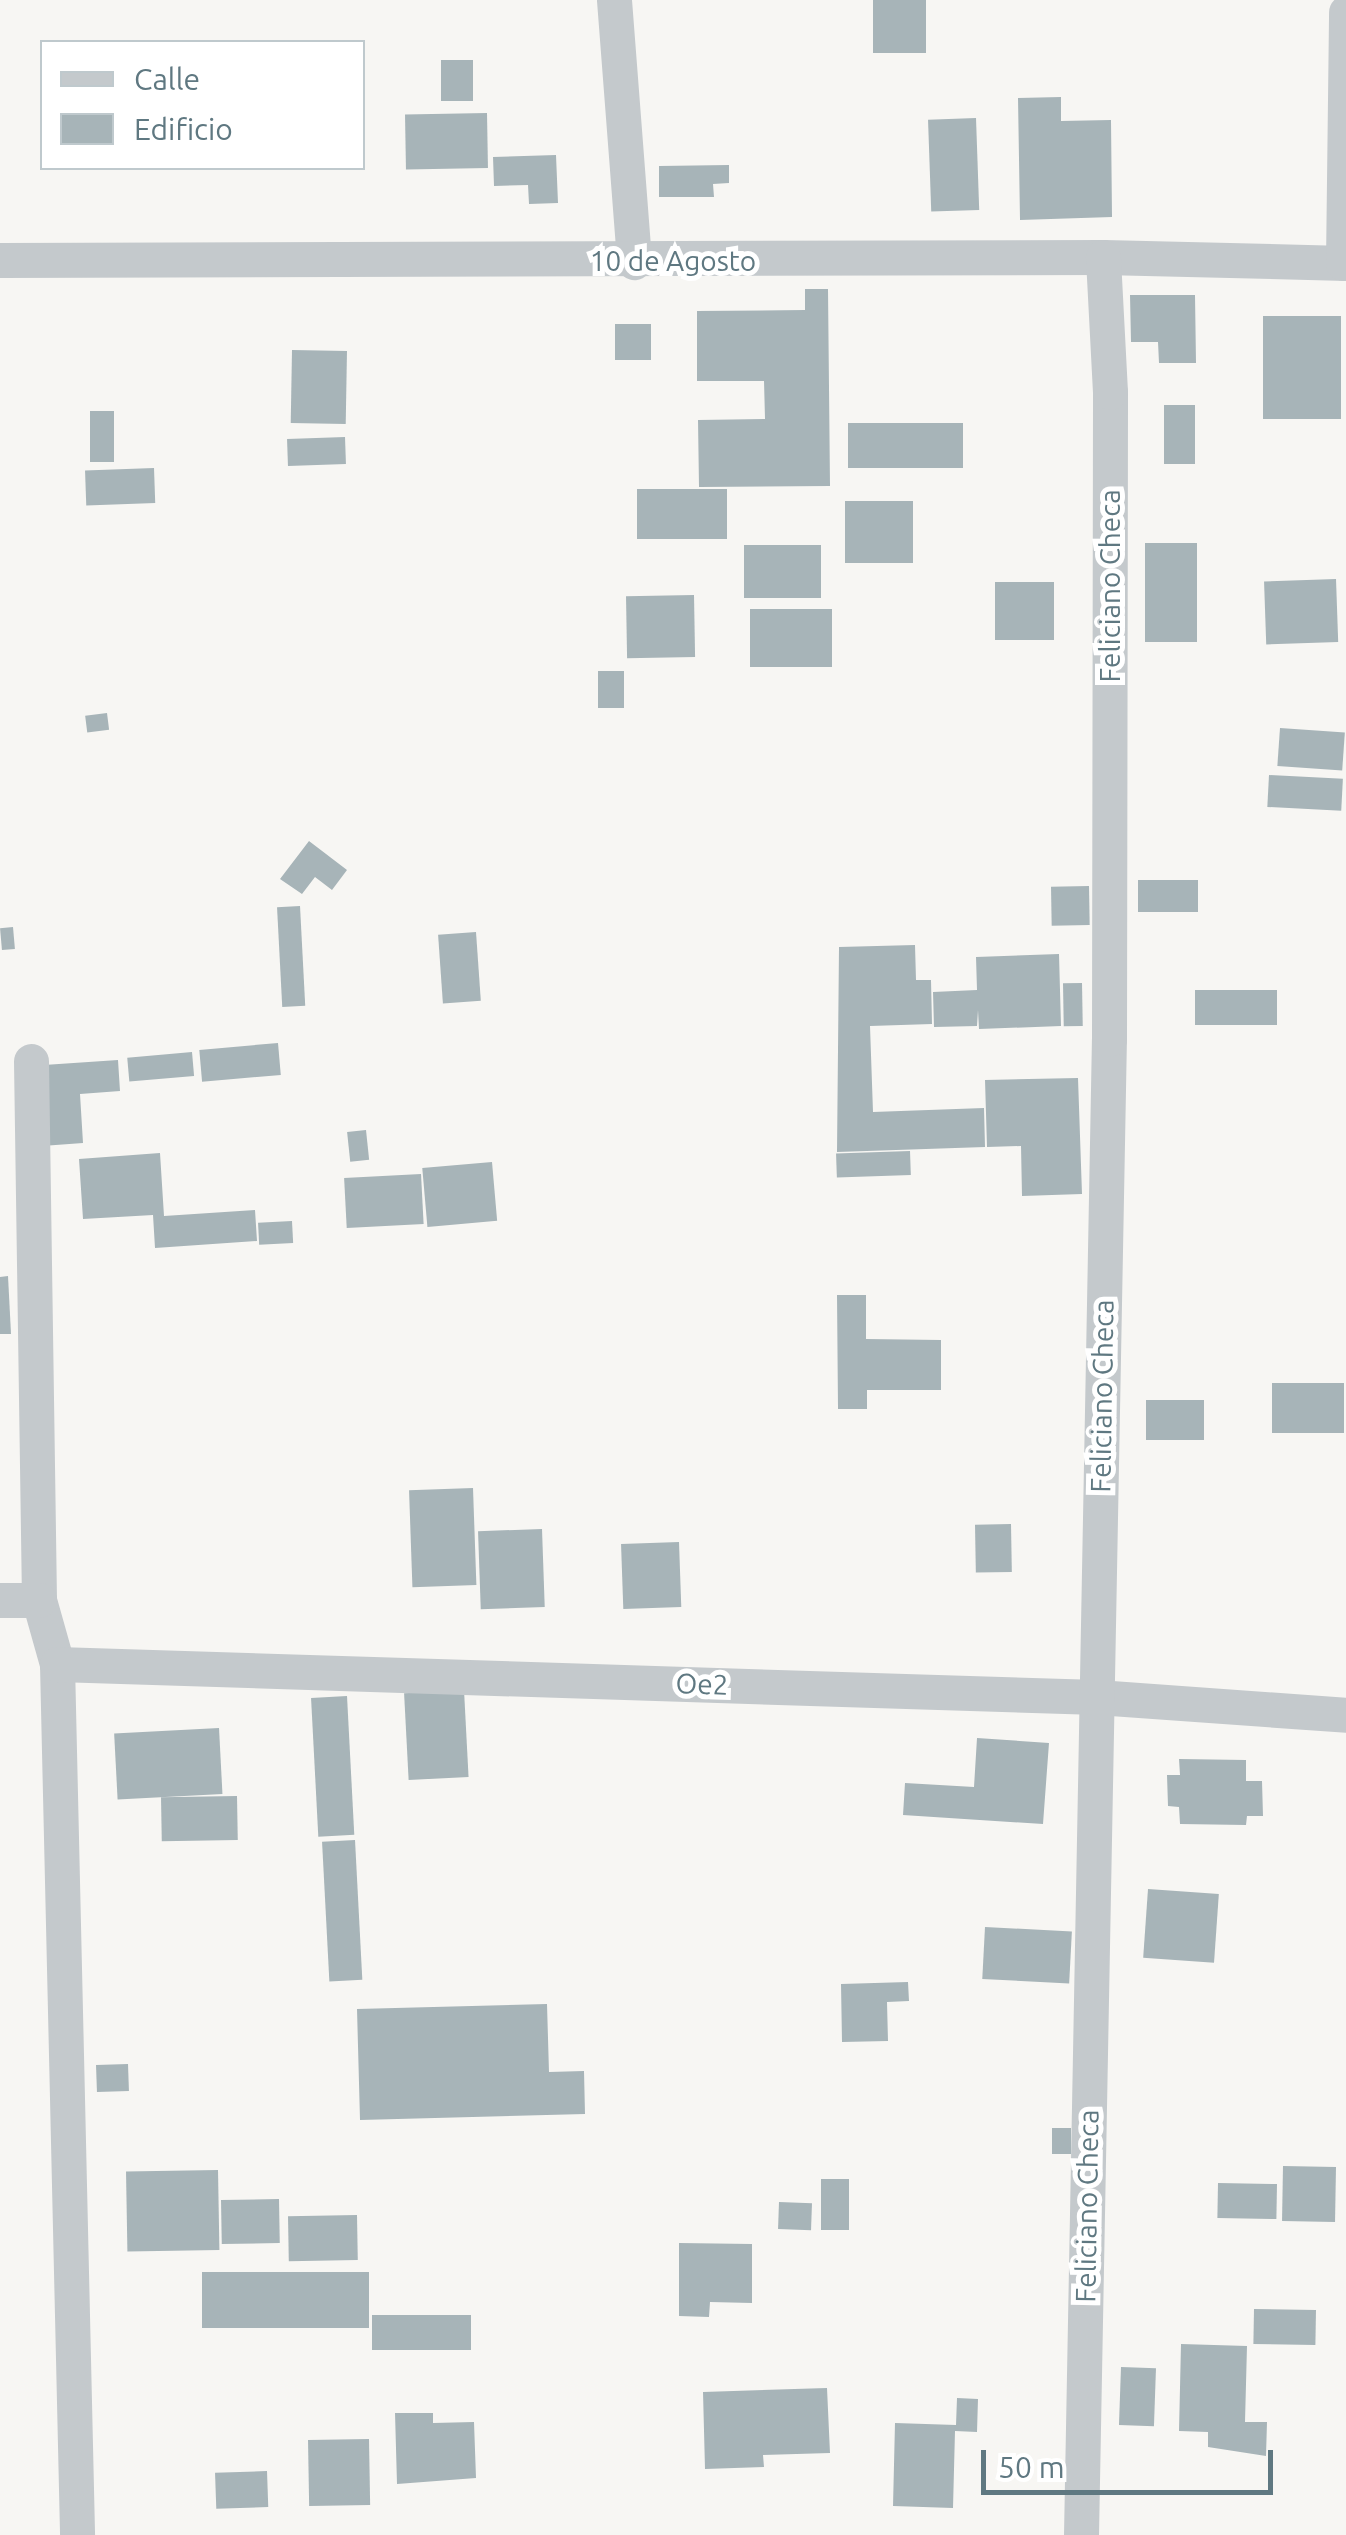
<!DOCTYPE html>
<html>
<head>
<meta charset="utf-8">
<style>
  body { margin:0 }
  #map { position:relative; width:1346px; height:2535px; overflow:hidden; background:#f7f6f3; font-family:Ubuntu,sans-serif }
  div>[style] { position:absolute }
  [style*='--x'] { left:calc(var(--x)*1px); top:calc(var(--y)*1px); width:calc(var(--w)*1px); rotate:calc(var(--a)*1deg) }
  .building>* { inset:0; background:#a7b4b8; transform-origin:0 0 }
  .minor>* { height:35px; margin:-17.5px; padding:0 17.5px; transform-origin:17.5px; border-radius:17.5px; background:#c4c9cc }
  span { translate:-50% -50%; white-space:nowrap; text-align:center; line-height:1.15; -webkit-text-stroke:10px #fff; paint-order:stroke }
  .street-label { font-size:28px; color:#5f7881 }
  .legend { position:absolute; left:40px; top:40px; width:325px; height:130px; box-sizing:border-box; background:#fff; border:2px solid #bfc9cd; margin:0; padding:12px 18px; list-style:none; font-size:30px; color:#5f7881 }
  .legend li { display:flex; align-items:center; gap:20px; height:50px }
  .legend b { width:50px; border:2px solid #bfc9cd }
  .scale { position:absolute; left:981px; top:2450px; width:292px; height:45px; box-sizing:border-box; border:5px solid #5f7881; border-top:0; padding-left:12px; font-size:30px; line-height:35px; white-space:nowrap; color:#5f7881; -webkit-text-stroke:8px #fff; paint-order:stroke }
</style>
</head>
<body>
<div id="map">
  <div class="building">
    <div style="left:873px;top:0;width:53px;height:53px"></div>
    <div style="left:441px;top:60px;width:32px;height:41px"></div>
    <div style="clip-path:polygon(1061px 97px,1061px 121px,1111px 120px,1112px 217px,1020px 220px,1018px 98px)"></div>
    <div style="left:487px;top:113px;width:55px;height:82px;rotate:89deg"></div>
    <div style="left:976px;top:118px;width:92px;height:48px;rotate:88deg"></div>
    <div style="clip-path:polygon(556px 155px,558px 203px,529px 204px,528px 185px,494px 186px,493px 157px)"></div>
    <div style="clip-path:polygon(729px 165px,729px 183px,713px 184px,714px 197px,659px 197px,659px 166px)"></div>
    <div style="clip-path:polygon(805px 289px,828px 289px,830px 486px,699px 487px,698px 420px,765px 419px,764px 381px,697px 381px,697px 311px,805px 310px)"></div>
    <div style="clip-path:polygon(1130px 295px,1195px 295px,1196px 363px,1159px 363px,1158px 342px,1131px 342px)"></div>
    <div style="left:1263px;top:316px;width:78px;height:103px"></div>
    <div style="left:615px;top:324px;width:36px;height:36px"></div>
    <div style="left:292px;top:350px;width:55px;height:73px;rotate:1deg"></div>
    <div style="left:1195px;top:405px;width:59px;height:31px;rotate:90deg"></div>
    <div style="left:90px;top:411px;width:24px;height:51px"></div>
    <div style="left:963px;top:423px;width:45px;height:115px;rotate:90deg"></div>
    <div style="left:345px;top:437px;width:27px;height:58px;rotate:88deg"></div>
    <div style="left:154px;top:468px;width:35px;height:69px;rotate:88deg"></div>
    <div style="left:727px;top:489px;width:50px;height:90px;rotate:90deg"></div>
    <div style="left:845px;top:501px;width:68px;height:62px"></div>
    <div style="left:1145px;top:543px;width:52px;height:99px"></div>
    <div style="left:744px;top:545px;width:77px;height:53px"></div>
    <div style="left:1336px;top:579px;width:63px;height:72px;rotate:88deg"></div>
    <div style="left:995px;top:582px;width:59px;height:58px"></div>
    <div style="left:694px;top:595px;width:62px;height:68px;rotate:89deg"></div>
    <div style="left:832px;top:609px;width:58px;height:82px;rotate:90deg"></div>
    <div style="left:598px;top:671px;width:26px;height:37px"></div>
    <div style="left:107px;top:713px;width:17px;height:22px;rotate:83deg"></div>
    <div style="left:1280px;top:728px;width:65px;height:38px;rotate:4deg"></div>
    <div style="left:1269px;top:775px;width:74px;height:32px;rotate:3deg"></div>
    <div style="clip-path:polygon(309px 841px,347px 870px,332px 890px,315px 877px,302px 894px,280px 879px)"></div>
    <div style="left:1198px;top:880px;width:32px;height:60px;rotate:90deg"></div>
    <div style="left:1089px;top:886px;width:39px;height:38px;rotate:89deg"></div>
    <div style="left:300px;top:906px;width:100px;height:23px;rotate:87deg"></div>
    <div style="left:13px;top:927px;width:22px;height:13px;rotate:85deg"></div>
    <div style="left:476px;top:932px;width:69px;height:38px;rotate:86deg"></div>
    <div style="clip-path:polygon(915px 945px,916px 980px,931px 980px,932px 1024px,870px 1026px,873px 1112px,984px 1108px,985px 1147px,837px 1152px,839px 947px)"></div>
    <div style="clip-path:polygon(1059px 954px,1061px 1026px,979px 1029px,978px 1010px,977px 1026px,934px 1027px,933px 992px,977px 990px,976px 957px)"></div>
    <div style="left:1082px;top:983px;width:43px;height:19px;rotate:89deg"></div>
    <div style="left:1277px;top:990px;width:35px;height:82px;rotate:90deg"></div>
    <div style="left:278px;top:1043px;width:32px;height:79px;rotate:85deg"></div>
    <div style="left:192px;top:1052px;width:24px;height:65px;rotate:85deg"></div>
    <div style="clip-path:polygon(118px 1060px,120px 1091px,80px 1094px,83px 1143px,42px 1146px,44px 1065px)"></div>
    <div style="clip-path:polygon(1078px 1078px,1082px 1194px,1022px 1196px,1021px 1146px,987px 1147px,985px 1080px)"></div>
    <div style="left:366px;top:1130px;width:30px;height:19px;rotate:84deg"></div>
    <div style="left:910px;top:1151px;width:24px;height:74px;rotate:88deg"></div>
    <div style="clip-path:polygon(160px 1153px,164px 1216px,255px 1210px,257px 1241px,155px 1248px,153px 1215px,83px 1219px,79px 1159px)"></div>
    <div style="left:492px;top:1162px;width:59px;height:70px;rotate:85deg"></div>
    <div style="left:421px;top:1174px;width:50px;height:77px;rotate:87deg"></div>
    <div style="left:292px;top:1221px;width:22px;height:34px;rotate:87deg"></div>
    <div style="clip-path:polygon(8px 1276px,11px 1334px,0 1334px,0 1277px)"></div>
    <div style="clip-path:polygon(837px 1295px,866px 1295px,866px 1339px,941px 1340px,941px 1390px,867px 1390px,867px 1409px,838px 1409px)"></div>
    <div style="left:1272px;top:1383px;width:72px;height:50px"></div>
    <div style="left:1146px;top:1400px;width:58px;height:40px"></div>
    <div style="left:473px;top:1488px;width:97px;height:64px;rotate:88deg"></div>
    <div style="left:1011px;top:1524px;width:48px;height:36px;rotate:89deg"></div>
    <div style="left:542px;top:1529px;width:78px;height:64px;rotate:88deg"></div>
    <div style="left:679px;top:1542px;width:65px;height:58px;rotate:88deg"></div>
    <div style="left:464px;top:1690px;width:87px;height:60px;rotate:87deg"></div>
    <div style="left:347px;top:1696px;width:139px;height:36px;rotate:87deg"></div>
    <div style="left:219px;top:1728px;width:66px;height:105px;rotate:87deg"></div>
    <div style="clip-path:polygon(977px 1738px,1049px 1743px,1043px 1824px,903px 1815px,905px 1783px,974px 1787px)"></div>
    <div style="clip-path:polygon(1179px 1759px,1246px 1760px,1246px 1781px,1262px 1781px,1263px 1816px,1247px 1816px,1246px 1825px,1180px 1824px,1179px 1807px,1168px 1806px,1167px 1775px,1180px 1775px)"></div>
    <div style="left:237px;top:1796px;width:44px;height:76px;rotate:89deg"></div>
    <div style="left:355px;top:1840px;width:140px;height:33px;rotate:87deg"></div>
    <div style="left:1148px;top:1889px;width:71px;height:69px;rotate:4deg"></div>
    <div style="left:985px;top:1927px;width:87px;height:52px;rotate:3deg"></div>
    <div style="clip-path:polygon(908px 1982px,909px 2001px,887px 2002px,888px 2041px,842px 2042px,841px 1984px)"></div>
    <div style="clip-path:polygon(547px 2004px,549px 2072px,584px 2071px,585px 2114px,360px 2120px,357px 2009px)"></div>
    <div style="left:128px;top:2064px;width:27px;height:32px;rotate:88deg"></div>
    <div style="left:1052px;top:2128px;width:19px;height:26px"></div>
    <div style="left:1283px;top:2166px;width:53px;height:55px;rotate:1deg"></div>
    <div style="left:218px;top:2170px;width:80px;height:92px;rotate:89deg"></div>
    <div style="left:821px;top:2179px;width:28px;height:51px"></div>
    <div style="left:1218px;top:2183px;width:59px;height:35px;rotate:1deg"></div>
    <div style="left:279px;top:2199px;width:44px;height:58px;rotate:89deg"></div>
    <div style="left:779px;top:2202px;width:33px;height:27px;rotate:2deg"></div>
    <div style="left:357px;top:2215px;width:45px;height:69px;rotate:89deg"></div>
    <div style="clip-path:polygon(679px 2243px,752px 2244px,752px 2303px,710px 2302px,709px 2317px,679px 2316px)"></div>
    <div style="left:202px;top:2272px;width:167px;height:56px"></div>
    <div style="left:1254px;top:2309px;width:62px;height:35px;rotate:1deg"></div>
    <div style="left:471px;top:2315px;width:35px;height:99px;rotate:90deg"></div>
    <div style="clip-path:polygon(1181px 2344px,1247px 2346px,1245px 2422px,1267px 2422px,1266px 2456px,1208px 2447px,1208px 2432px,1179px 2431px)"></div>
    <div style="left:1121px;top:2367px;width:35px;height:58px;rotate:2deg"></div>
    <div style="clip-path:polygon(827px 2388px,830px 2453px,763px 2455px,764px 2467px,705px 2469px,703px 2392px)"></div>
    <div style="clip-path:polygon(957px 2398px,978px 2399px,977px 2432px,955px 2431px,953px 2508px,893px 2506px,895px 2423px,956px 2425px)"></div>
    <div style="clip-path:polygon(395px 2413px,433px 2413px,433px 2423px,474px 2422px,476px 2478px,397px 2484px)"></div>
    <div style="left:369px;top:2439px;width:66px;height:61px;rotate:89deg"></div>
    <div style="left:267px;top:2471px;width:36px;height:52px;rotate:88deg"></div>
  </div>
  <div class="minor">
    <div style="--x:614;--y:0;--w:263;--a:85.6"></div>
    <div style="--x:0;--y:260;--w:1103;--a:-0.16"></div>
    <div style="--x:1103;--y:257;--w:243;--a:1.4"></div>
    <div style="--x:1343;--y:263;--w:251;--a:-89.3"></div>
    <div style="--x:31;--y:1061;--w:539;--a:89.15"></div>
    <div style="--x:39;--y:1600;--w:66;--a:74.3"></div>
    <div style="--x:57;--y:1664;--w:871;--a:88.68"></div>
    <div style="--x:0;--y:1600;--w:39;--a:0"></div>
    <div style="--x:57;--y:1664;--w:1041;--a:1.82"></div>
    <div style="--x:1097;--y:1697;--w:250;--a:4.1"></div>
    <div style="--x:1081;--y:2535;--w:1496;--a:-88.93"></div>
    <div style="--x:1109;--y:1039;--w:647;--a:-89.91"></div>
    <div style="--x:1110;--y:392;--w:135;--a:-93"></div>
  </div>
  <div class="street-label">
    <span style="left:673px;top:261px">10 de Agosto</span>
    <span style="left:1110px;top:586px;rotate:-90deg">Feliciano Checa</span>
    <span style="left:1102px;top:1396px;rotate:-89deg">Feliciano Checa</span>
    <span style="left:702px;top:1684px;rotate:2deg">Oe2</span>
    <span style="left:1087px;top:2206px;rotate:-89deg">Feliciano Checa</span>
  </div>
  <ul class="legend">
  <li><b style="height:12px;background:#c4c9cc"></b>Calle</li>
  <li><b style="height:28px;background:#a7b4b8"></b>Edificio</li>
  </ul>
  <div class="scale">50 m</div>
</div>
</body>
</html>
